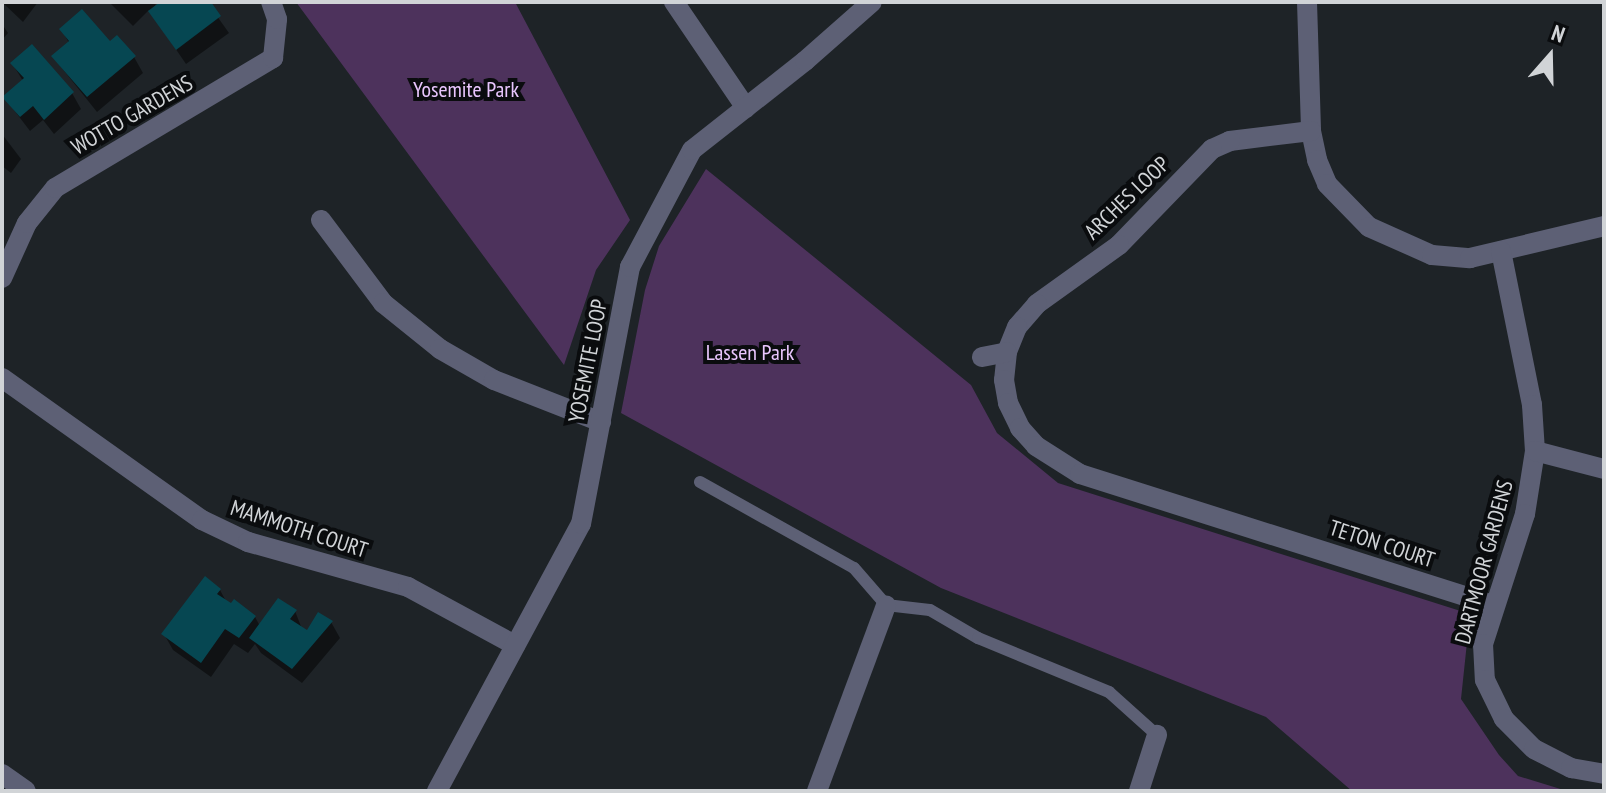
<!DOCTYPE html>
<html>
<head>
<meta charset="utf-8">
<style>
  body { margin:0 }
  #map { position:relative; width:1606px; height:793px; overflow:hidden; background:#1e2327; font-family:"PT Sans Narrow",sans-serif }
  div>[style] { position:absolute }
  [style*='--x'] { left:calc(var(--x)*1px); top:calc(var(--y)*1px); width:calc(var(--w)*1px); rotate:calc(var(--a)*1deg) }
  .green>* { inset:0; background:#4d325c }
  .shadow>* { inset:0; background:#0007 }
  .building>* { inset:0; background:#064752 }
  .service>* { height:12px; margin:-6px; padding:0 6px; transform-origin:6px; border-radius:6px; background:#5d6075 }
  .minor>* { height:20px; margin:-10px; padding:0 10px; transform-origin:10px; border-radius:10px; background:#5d6075 }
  span { translate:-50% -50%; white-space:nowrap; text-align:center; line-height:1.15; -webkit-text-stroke:8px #0a0c0e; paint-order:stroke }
  .park-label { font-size:22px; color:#e9c6fe }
  .street-label { font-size:22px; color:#d1d4d7 }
  .frame { position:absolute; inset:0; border:4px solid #d1d4d7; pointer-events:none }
  .north { position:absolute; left:1510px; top:16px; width:80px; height:80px; -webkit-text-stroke:6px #0a0c0e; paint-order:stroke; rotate:20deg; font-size:22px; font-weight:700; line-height:32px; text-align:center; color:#d1d4d7 }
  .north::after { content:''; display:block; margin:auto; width:28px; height:36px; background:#d1d4d7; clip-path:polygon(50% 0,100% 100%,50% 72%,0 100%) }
</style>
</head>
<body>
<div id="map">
  <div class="green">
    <div style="clip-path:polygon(296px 2px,515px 2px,630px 220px,596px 270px,564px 365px)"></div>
    <div style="clip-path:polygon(706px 169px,971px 385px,997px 433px,1058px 483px,1470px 614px,1461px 699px,1499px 755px,1518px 776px,1567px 791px,1352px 791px,1266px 717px,941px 588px,621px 413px,645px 290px,659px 246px)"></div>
  </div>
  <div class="shadow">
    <div style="clip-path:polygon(2px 2px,38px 2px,23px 22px)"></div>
    <div style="clip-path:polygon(109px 2px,157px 2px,152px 11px,164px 2px,207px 2px,229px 33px,186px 64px,149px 10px,133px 26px)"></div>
    <div style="clip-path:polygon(2px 24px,8px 33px,2px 40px)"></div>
    <div style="clip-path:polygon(62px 30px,134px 57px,143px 73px,97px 112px,53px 57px,69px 43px)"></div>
    <div style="clip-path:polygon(12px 63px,72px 93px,81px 109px,54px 134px,43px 120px,30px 131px,4px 97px,23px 81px)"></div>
    <div style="clip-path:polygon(2px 134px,21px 159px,11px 173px,2px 166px)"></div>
    <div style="clip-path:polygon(220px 590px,227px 603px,255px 617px,260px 626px,295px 611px,302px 629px,308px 633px,331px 622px,340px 638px,302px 683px,261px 653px,255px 644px,248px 653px,234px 644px,211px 677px,173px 650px,164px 634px)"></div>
  </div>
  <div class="building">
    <div style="clip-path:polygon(160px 2px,211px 2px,221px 16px,176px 50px,148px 11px)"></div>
    <div style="clip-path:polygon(82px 9px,110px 41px,117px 35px,136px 56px,87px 97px,51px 56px,69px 41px,59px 29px)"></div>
    <div style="clip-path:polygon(32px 44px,74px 92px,44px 120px,33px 106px,20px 117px,2px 97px,24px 78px,10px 63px)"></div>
    <div style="clip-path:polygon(205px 576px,221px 589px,217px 594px,231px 603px,234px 599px,256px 616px,239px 638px,225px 629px,201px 663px,161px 634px)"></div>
    <div style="clip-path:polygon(278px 598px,297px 610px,290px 619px,307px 630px,318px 612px,333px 621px,292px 669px,249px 638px)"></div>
  </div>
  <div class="service">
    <div style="--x:700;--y:482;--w:176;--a:29.2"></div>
    <div style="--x:854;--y:568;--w:49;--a:49.1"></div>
    <div style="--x:886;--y:605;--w:44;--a:6.5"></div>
    <div style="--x:930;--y:610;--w:56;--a:30.3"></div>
    <div style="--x:978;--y:638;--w:142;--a:22.4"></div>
    <div style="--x:1109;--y:692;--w:64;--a:41.9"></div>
  </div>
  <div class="minor">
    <div style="--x:674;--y:2;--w:128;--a:55.8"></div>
    <div style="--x:1307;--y:2;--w:129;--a:88.2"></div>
    <div style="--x:1311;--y:131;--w:30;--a:78"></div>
    <div style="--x:1317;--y:160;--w:26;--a:67"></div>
    <div style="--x:1327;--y:184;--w:60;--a:45.7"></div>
    <div style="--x:1369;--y:227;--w:69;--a:24"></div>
    <div style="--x:1432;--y:255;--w:38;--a:5"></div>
    <div style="--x:1470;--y:258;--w:138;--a:-13.4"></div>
    <div style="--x:1311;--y:131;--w:82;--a:173"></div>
    <div style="--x:1230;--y:141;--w:20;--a:156"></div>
    <div style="--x:1212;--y:149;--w:134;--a:134.1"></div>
    <div style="--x:1119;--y:245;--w:101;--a:144.3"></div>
    <div style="--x:1037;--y:304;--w:30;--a:131"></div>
    <div style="--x:1017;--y:327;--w:27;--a:112"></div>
    <div style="--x:1007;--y:352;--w:28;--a:96"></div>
    <div style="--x:1004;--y:380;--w:23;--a:80"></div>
    <div style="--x:1008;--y:403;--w:28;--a:64"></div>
    <div style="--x:1020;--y:428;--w:24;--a:48"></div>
    <div style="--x:1036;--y:446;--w:52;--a:32.5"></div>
    <div style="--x:1080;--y:474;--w:435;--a:17.6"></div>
    <div style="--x:321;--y:220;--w:104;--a:53.2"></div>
    <div style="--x:383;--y:303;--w:73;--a:38.9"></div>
    <div style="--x:440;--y:349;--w:62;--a:29.9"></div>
    <div style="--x:494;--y:380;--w:115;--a:21.4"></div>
    <div style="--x:1501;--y:251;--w:157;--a:78.6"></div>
    <div style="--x:1532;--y:405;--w:46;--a:86.3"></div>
    <div style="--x:1535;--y:451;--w:64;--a:99"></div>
    <div style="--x:1525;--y:514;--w:137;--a:107.9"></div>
    <div style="--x:1483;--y:644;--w:36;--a:87"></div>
    <div style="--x:1485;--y:680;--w:43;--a:64"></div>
    <div style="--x:1504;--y:719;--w:42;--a:45"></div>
    <div style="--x:1534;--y:749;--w:42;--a:27.2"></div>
    <div style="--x:1571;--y:768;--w:34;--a:10"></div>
    <div style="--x:2;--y:278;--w:60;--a:-65.6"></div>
    <div style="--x:27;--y:223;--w:45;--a:-51.3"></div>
    <div style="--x:55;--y:188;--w:254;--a:-30.8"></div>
    <div style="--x:273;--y:58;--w:39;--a:-84"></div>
    <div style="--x:277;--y:19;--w:18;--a:-109"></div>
    <div style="--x:982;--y:357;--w:25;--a:-11"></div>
    <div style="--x:2;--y:378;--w:245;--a:35.4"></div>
    <div style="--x:202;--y:520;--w:51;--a:25.6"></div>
    <div style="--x:248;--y:542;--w:166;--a:15.7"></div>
    <div style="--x:408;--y:587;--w:122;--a:28.5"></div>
    <div style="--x:1535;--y:451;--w:71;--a:14.6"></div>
    <div style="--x:2;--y:774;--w:29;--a:35"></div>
    <div style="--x:437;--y:791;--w:303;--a:-61.7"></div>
    <div style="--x:581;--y:524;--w:262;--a:-79.2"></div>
    <div style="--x:630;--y:267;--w:132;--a:-62.1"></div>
    <div style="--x:692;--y:150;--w:144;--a:-38.2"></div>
    <div style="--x:805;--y:61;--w:89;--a:-41.4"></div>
    <div style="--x:817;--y:791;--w:198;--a:-69.6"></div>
    <div style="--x:1139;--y:791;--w:59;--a:-72.2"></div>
  </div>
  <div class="park-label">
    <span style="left:466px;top:90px">Yosemite Park</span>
    <span style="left:750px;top:353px">Lassen Park</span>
  </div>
  <div class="street-label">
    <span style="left:132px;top:115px;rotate:-30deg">WOTTO GARDENS</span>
    <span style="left:1127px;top:198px;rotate:-44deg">ARCHES LOOP</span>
    <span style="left:588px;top:361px;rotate:-79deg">YOSEMITE LOOP</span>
    <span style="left:299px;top:529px;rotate:18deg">MAMMOTH COURT</span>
    <span style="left:1382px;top:544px;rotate:18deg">TETON COURT</span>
    <span style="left:1484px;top:562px;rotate:-75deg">DARTMOOR GARDENS</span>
  </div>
  <div class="frame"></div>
  <div class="north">N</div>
</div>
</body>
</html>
